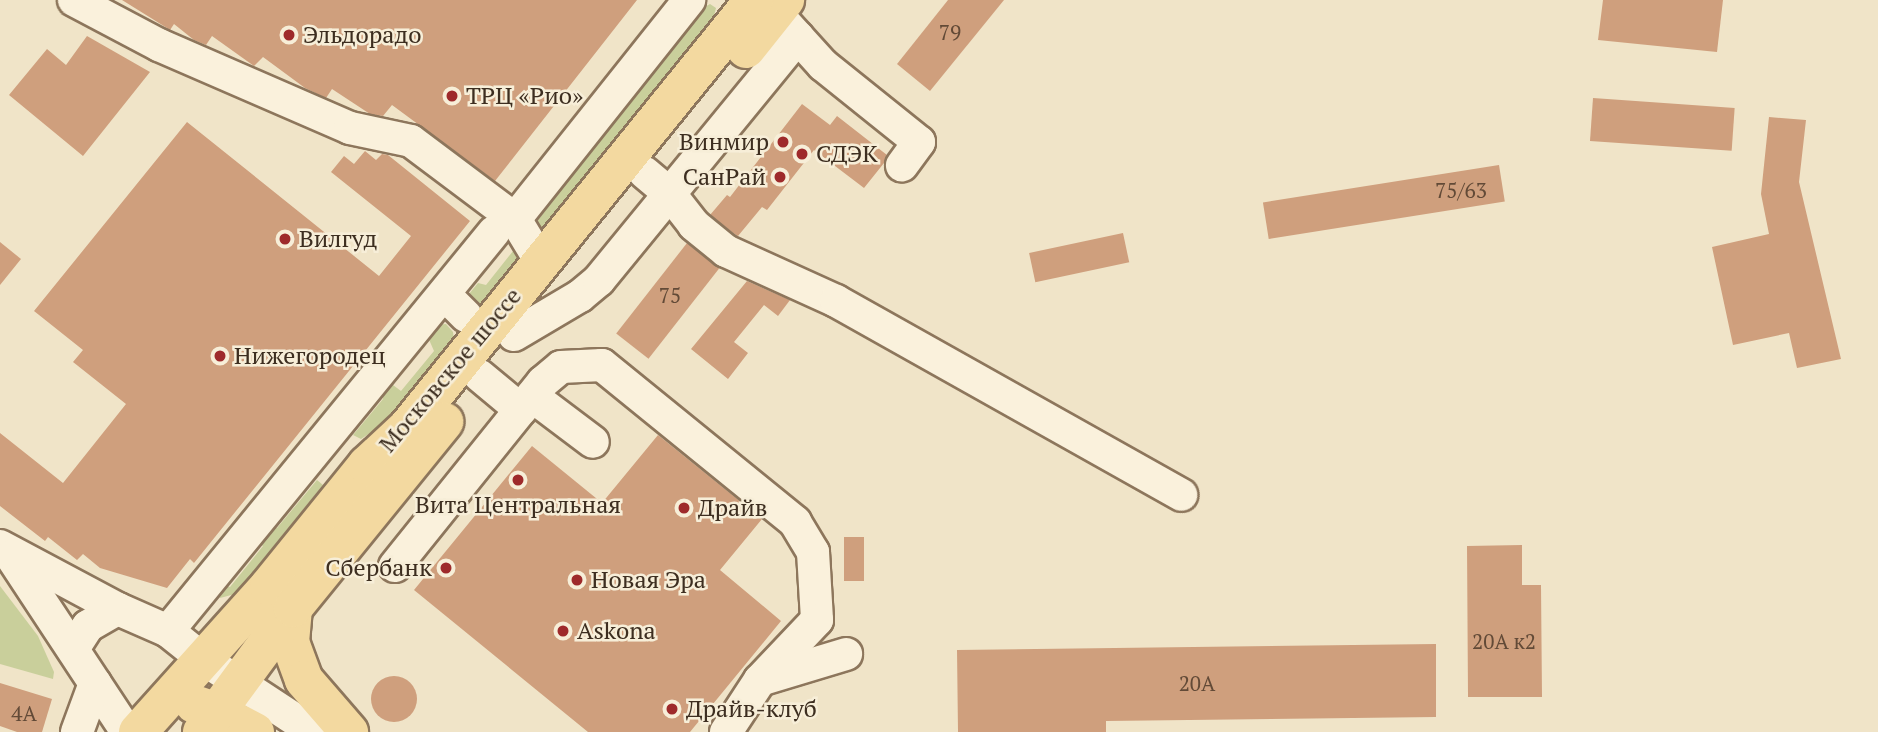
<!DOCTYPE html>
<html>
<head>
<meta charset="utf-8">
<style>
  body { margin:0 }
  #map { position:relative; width:1878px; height:732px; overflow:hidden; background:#f0e4c8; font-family:"PT Serif",serif }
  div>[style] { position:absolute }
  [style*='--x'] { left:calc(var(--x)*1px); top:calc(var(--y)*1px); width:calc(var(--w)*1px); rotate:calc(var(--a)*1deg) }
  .green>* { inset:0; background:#c9cf9b }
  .building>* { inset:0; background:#cf9f7d; transform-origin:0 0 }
  .round { border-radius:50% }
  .roads { filter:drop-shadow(2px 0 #8d765c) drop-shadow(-2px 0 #8d765c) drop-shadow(0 2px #8d765c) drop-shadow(0 -2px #8d765c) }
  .minor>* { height:32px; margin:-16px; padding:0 16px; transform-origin:16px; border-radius:16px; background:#faf1dc }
  .major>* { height:38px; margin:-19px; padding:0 19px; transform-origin:19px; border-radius:19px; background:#f3d9a0 }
  .dots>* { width:19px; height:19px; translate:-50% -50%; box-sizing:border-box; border:4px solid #f7eed8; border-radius:50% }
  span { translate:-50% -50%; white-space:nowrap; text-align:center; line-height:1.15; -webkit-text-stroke:5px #f7eed8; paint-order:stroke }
  .number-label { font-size:21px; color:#624a37 }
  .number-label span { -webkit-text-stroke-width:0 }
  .poi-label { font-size:24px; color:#3d2e20 }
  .left { translate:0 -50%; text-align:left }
  .right { translate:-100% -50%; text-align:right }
  .street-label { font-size:24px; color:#3d2e20 }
</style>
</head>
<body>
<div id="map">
  <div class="green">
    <div style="clip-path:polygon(710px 4px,716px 8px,714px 16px,549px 228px,542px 231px,537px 227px,537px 221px,703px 8px)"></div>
    <div style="clip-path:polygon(517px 246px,521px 256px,481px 304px,473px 303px,469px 294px,478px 283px,486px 285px)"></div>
    <div style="clip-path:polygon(446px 324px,453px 332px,454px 340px,388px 421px,361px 439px,353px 435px,383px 399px,382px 392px,389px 382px,401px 391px,434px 351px,427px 335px,434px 325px)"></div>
    <div style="clip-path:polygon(317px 480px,323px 485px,235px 594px,220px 598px,217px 594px,219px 584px,230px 587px,263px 546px,255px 541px,260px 528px,277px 528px)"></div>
    <div style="clip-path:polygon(0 586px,38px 636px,54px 672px,53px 679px,0 664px)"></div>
  </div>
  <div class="building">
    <div style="clip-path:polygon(122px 0,637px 0,495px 181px,392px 105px,383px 116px,370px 114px,332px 89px,326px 98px,305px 88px,263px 57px,254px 66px,212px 36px,206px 45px,194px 40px,174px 24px,170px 30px,167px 28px)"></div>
    <div style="clip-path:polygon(948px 0,1004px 0,930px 91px,897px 64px)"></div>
    <div style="clip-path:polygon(1603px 0,1723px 0,1717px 52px,1598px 40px)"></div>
    <div style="clip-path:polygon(87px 36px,150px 72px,83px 156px,9px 95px,47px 49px,66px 65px)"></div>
    <div style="left:1593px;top:98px;width:142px;height:43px;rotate:4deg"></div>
    <div style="clip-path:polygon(802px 104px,830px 125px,837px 116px,887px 155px,884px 163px,864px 188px,814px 150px,767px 210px,762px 207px,738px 236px,736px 235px,710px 215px,727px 195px,730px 197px)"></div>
    <div style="clip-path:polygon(1769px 117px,1806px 120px,1799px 182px,1841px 359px,1797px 368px,1789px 333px,1733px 345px,1712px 247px,1769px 234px,1761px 194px)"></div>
    <div style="clip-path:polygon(187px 122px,379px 276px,411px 236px,331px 172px,344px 156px,354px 164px,365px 151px,376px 160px,382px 154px,388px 155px,470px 221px,194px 563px,190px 559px,167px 588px,100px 568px,83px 554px,77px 560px,48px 537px,45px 541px,0 506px,0 433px,63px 483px,126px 404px,73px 362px,83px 350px,34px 311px)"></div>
    <div style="left:1499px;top:165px;width:37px;height:239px;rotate:81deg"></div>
    <div style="left:1123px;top:233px;width:30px;height:96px;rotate:78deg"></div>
    <div style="clip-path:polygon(0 242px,21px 259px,0 285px)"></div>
    <div style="left:687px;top:243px;width:41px;height:115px;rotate:38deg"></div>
    <div style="clip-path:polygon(747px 281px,790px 300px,778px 316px,764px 305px,734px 342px,748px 353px,728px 379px,691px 349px)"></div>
    <div style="clip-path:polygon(658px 435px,762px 519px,720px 570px,781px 621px,690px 732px,588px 732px,414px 590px,532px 446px,602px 503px)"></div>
    <div style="left:844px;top:537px;width:20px;height:44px"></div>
    <div style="clip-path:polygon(1522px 545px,1522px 585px,1541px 585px,1542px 697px,1468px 697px,1467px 546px)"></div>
    <div style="clip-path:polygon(1436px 644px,1436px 717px,1106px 721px,1106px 732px,958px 732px,957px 650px)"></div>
    <div class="round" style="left:371px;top:676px;width:46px;height:46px"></div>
    <div style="clip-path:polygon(0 683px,52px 699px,42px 732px,17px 732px,0 726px)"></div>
  </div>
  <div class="roads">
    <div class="minor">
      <div style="--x:74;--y:0;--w:96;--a:27.9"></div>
      <div style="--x:159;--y:45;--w:208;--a:23.5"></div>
      <div style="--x:350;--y:128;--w:62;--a:12"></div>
      <div style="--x:411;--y:141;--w:130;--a:36.9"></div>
      <div style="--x:515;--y:219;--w:50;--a:58.8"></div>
      <div style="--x:784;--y:22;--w:58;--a:47.8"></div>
      <div style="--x:823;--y:65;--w:123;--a:38.7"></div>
      <div style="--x:919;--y:142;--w:29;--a:126"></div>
      <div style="--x:645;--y:173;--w:33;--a:40"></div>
      <div style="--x:670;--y:194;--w:39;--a:52"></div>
      <div style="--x:694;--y:225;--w:41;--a:39.1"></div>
      <div style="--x:726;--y:251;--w:121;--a:24.4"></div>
      <div style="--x:836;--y:301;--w:396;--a:29.3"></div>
      <div style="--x:515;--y:219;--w:280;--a:-51.5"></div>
      <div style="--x:444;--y:294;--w:31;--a:45"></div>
      <div style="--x:514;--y:335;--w:77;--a:-30.6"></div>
      <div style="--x:580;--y:296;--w:25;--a:-40"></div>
      <div style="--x:599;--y:280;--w:314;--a:-50.7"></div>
      <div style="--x:480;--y:376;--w:53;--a:39.7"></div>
      <div style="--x:532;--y:396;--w:76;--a:37"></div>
      <div style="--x:0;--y:546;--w:134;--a:28.1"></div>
      <div style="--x:118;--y:609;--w:55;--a:23.7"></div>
      <div style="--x:168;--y:631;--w:45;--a:38.7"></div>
      <div style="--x:203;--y:659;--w:133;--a:33.3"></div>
      <div style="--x:11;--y:556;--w:211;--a:56.6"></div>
      <div style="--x:395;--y:566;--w:236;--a:-51.2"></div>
      <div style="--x:543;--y:382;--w:23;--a:-40"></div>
      <div style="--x:561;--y:367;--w:41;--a:-2.8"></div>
      <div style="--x:602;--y:365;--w:249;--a:39.1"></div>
      <div style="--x:795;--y:522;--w:35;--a:59"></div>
      <div style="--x:813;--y:552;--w:68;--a:86.6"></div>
      <div style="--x:817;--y:620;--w:83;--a:133.5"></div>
      <div style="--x:168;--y:631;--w:515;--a:-50.75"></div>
      <div style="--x:73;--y:649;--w:27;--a:-57"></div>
      <div style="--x:88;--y:626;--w:34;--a:-30"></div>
      <div style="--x:77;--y:732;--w:52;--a:-69.8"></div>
      <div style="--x:726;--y:732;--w:62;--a:-56.8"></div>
      <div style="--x:760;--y:680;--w:90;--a:-16.8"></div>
    </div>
    <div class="major">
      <div style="--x:746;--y:49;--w:63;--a:-51.5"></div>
      <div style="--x:293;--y:608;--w:34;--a:95"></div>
      <div style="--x:290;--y:642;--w:40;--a:69.8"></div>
      <div style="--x:304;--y:680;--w:69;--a:49.1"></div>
      <div style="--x:194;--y:704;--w:24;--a:19"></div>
      <div style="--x:217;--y:712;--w:43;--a:27.8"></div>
      <div style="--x:138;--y:732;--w:196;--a:-48.1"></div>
      <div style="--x:269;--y:586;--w:156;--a:-51"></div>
      <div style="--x:367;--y:465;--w:54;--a:-42.8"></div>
      <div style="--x:407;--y:428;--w:551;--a:-50.97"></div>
      <div style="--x:202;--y:732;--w:154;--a:-53.7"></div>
      <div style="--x:293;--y:608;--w:240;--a:-50.9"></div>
    </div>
  </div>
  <div class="dots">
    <div style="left:289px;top:35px;background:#9e2a2b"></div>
    <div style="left:452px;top:96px;background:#9e2a2b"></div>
    <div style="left:783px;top:142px;background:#9e2a2b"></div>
    <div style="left:802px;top:154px;background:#9e2a2b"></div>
    <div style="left:780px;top:177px;background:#9e2a2b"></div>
    <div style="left:285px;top:239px;background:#9e2a2b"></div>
    <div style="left:220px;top:356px;background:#9e2a2b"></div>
    <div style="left:518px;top:480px;background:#9e2a2b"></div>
    <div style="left:684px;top:508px;background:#9e2a2b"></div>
    <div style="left:446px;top:568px;background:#9e2a2b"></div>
    <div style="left:577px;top:580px;background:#9e2a2b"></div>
    <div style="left:563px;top:631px;background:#9e2a2b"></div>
    <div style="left:672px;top:709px;background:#9e2a2b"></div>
  </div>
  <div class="number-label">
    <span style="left:950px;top:32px">79</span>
    <span style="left:1461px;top:190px">75/63</span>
    <span style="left:670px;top:295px">75</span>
    <span style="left:1504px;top:641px">20А к2</span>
    <span style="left:1197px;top:683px">20А</span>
    <span style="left:24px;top:713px">4А</span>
  </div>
  <div class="poi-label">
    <span class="left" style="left:303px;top:35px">Эльдорадо</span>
    <span class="left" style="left:466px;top:96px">ТРЦ «Рио»</span>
    <span class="right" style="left:769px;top:142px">Винмир</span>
    <span class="left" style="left:816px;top:154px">СДЭК</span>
    <span class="right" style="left:766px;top:177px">СанРай</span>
    <span class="left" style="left:299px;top:239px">Вилгуд</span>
    <span class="left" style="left:234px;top:356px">Нижегородец</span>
    <span style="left:518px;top:505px">Вита Центральная</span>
    <span class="left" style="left:698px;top:508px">Драйв</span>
    <span class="right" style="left:432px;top:568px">Сбербанк</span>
    <span class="left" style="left:591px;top:580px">Новая Эра</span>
    <span class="left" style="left:577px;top:631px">Askona</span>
    <span class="left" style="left:686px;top:709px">Драйв-клуб</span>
  </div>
  <div class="street-label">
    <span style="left:450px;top:370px;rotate:-50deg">Московское шоссе</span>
  </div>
</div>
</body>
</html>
